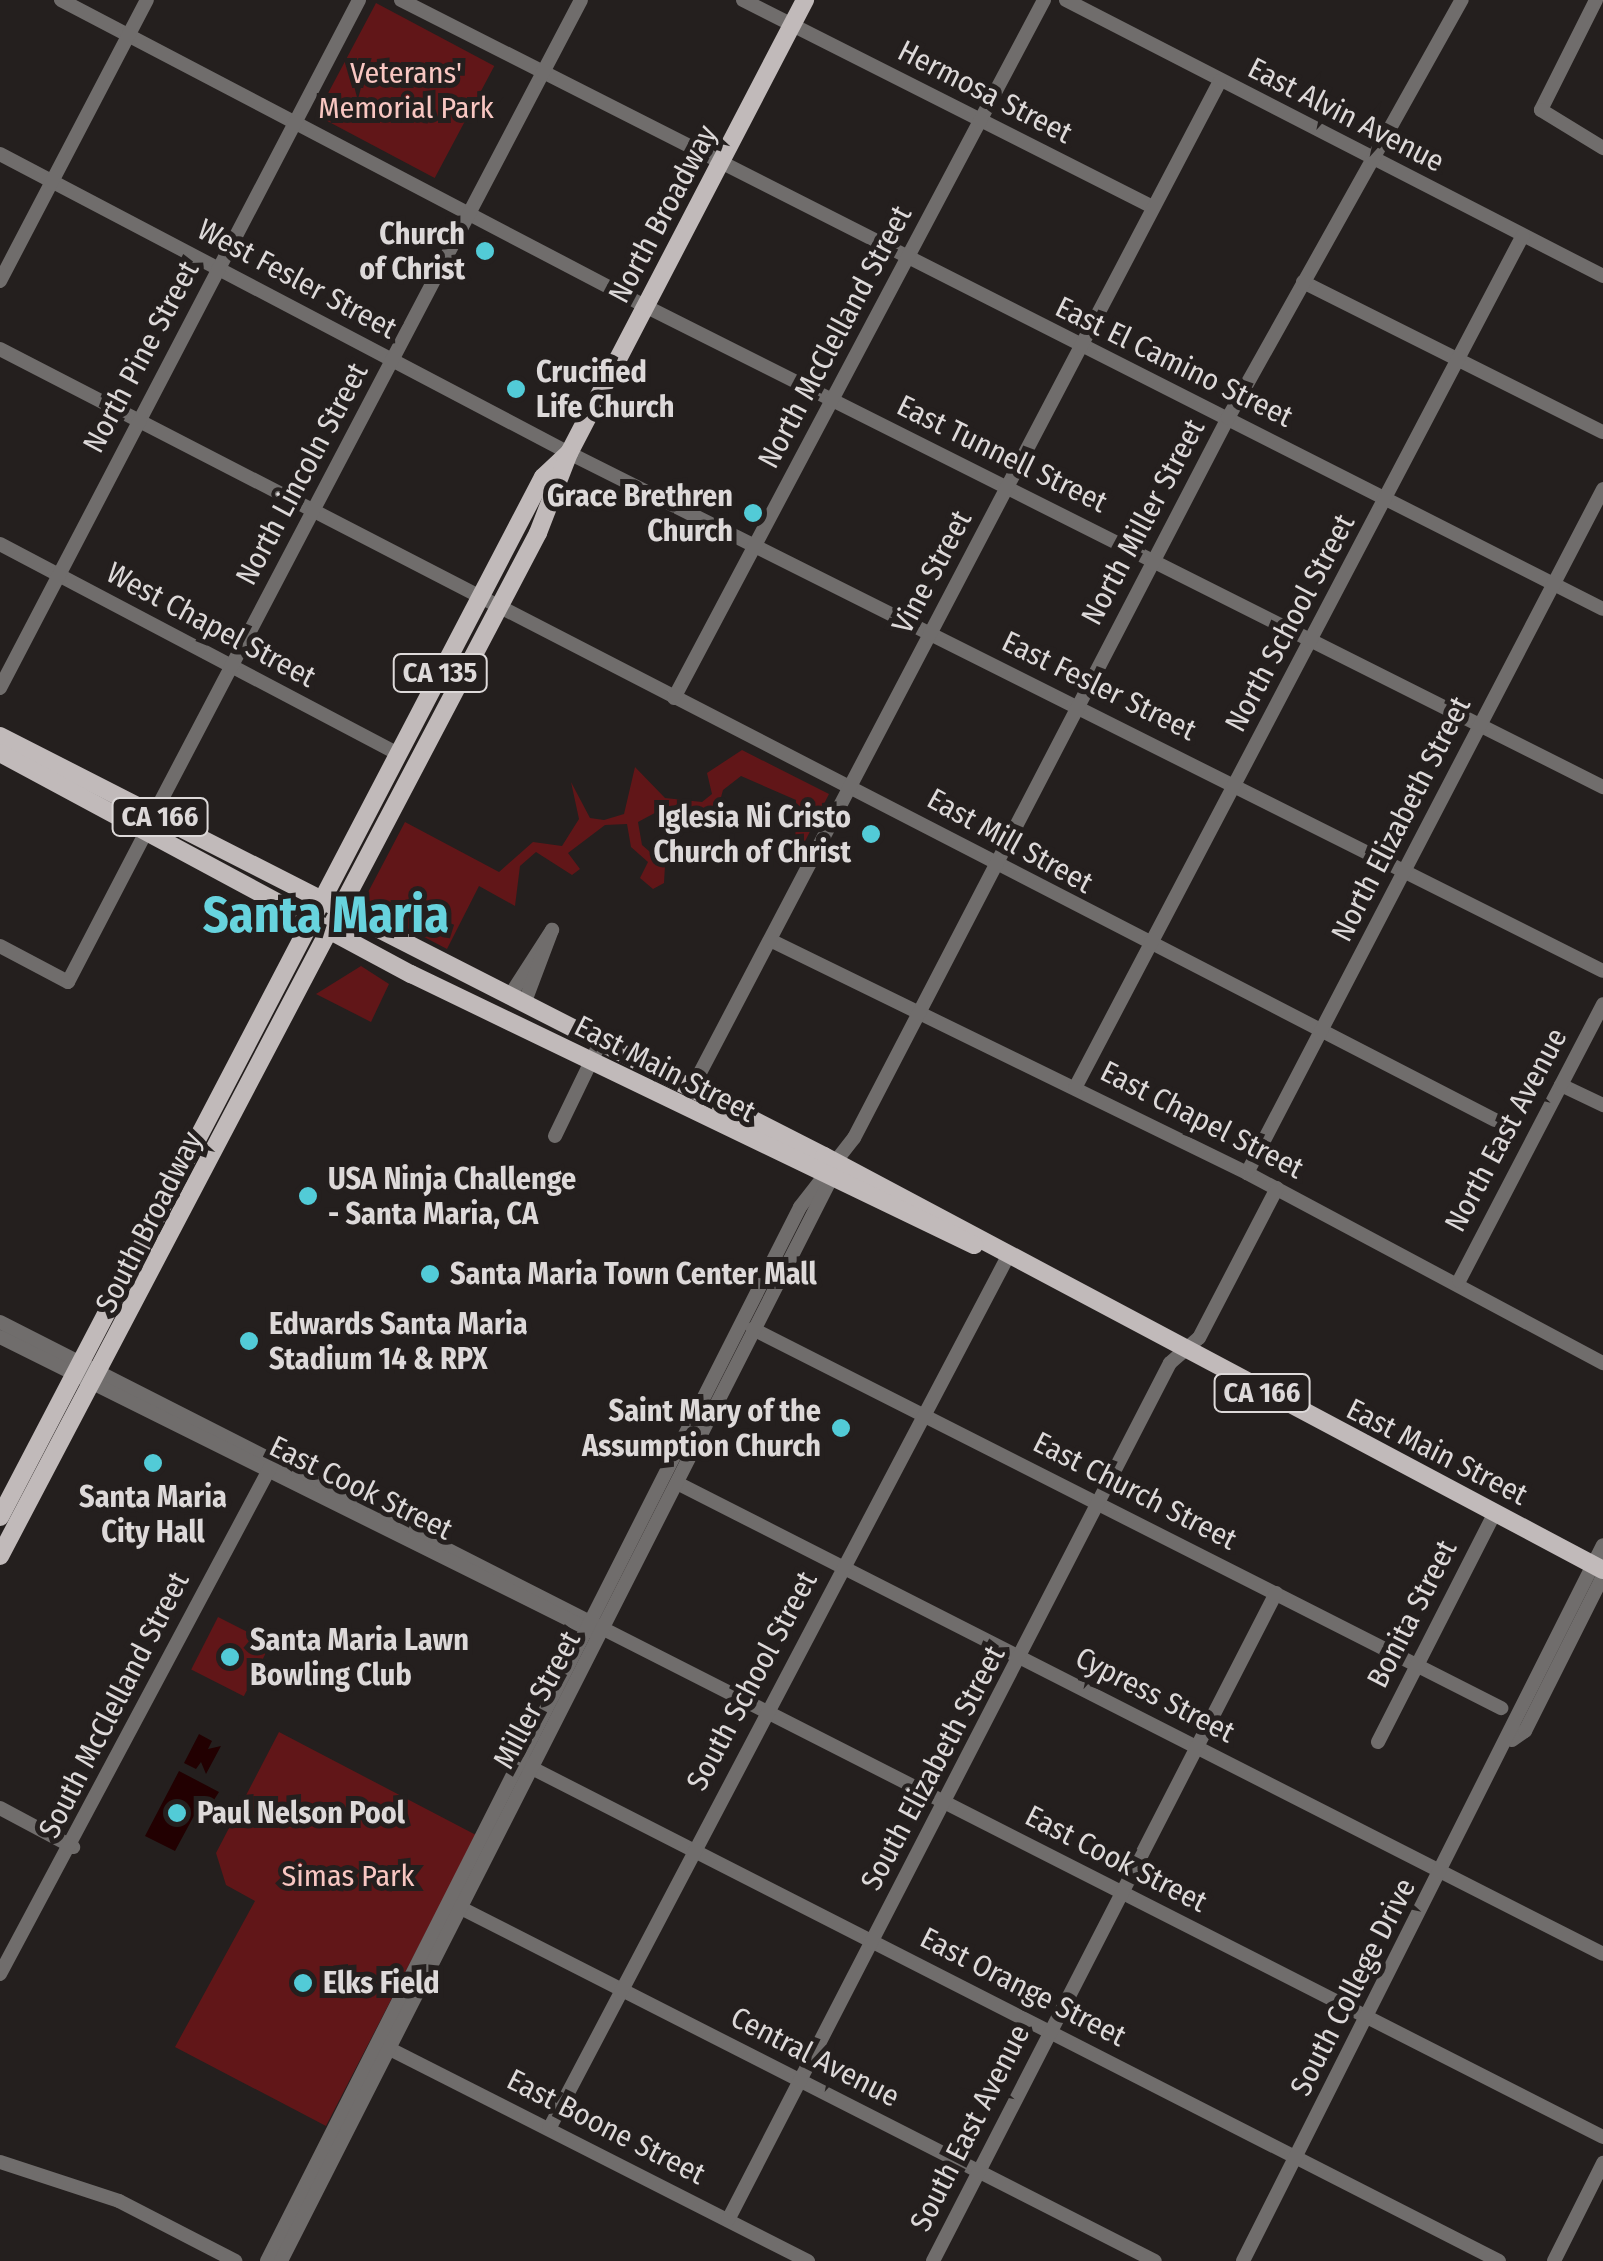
<!DOCTYPE html>
<html>
<head>
<meta charset="utf-8">
<style>
  body { margin:0 }
  #map { position:relative; width:1603px; height:2261px; overflow:hidden; background:#241f1e; font-family:"Fira Sans Condensed",sans-serif }
  div>[style] { position:absolute }
  [style*='--x'] { left:calc(var(--x)*1px); top:calc(var(--y)*1px); width:calc(var(--w)*1px); rotate:calc(var(--a)*1deg) }
  .green>* { inset:0; background:#611618; transform-origin:0 0 }
  .water>* { inset:0; background:#220001 }
  .minor>* { height:14px; margin:-7px; padding:0 7px; transform-origin:7px; border-radius:7px; background:#706d6c }
  .major>* { height:18px; margin:-9px; padding:0 9px; transform-origin:9px; border-radius:9px; background:#c1baba }
  .dots>* { width:28px; height:28px; translate:-50% -50%; box-sizing:border-box; border:5px solid #241f1e; border-radius:50% }
  span { translate:-50% -50%; white-space:nowrap; text-align:center; line-height:1.15; -webkit-text-stroke:10px #241f1e; paint-order:stroke }
  .shield-label span { padding:2px 8px; background:#241f1e; border:2px solid; border-radius:8px; -webkit-text-stroke-width:0 }
  .shield-label { font-size:28px; color:#ddd9d9; font-weight:700 }
  .park-label { font-size:30px; color:#f9c7c2 }
  .street-label { font-size:30px; color:#ddd9d9 }
  .poi-label { font-size:30px; color:#ddd9d9; font-weight:700 }
  .right { translate:-100% -50%; text-align:right }
  .left { translate:0 -50%; text-align:left }
  .town-label { font-size:50px; color:#67d3de; font-weight:700 }
</style>
</head>
<body>
<div id="map">
  <div class="green">
    <div style="left:376px;top:3px;width:134px;height:127px;rotate:28deg"></div>
    <div style="clip-path:polygon(742px 750px,829px 794px,795px 861px,796px 800px,741px 776px,723px 790px,713px 826px,703px 810px,664px 808px,638px 822px,642px 845px,665px 865px,664px 883px,653px 889px,640px 878px,648px 862px,631px 847px,627px 824px,605px 825px,568px 853px,580px 869px,572px 875px,536px 852px,520px 866px,515px 906px,479px 886px,447px 949px,369px 908px,365px 898px,405px 822px,499px 872px,533px 842px,562px 846px,579px 819px,571px 782px,590px 818px,604px 820px,624px 814px,635px 767px,665px 798px,702px 802px,712px 794px,707px 773px)"></div>
    <div style="clip-path:polygon(361px 966px,389px 984px,371px 1022px,316px 994px)"></div>
    <div style="left:218px;top:1617px;width:59px;height:59px;rotate:27deg"></div>
    <div style="clip-path:polygon(279px 1732px,476px 1835px,326px 2126px,175px 2047px,255px 1901px,226px 1885px,216px 1853px)"></div>
  </div>
  <div class="water">
    <div style="clip-path:polygon(199px 1734px,212px 1741px,208px 1749px,221px 1746px,206px 1774px,201px 1762px,196px 1769px,184px 1763px)"></div>
    <div style="clip-path:polygon(179px 1771px,219px 1792px,212px 1803px,203px 1799px,175px 1851px,145px 1836px)"></div>
  </div>
  <div class="minor">
    <div style="--x:61;--y:0;--w:653;--a:27.66"></div>
    <div style="--x:639;--y:303;--w:1079;--a:26.66"></div>
    <div style="--x:401;--y:0;--w:1347;--a:26.87"></div>
    <div style="--x:743;--y:0;--w:459;--a:26.8"></div>
    <div style="--x:1066;--y:0;--w:604;--a:27.2"></div>
    <div style="--x:1596;--y:0;--w:123;--a:116.6"></div>
    <div style="--x:1541;--y:110;--w:73;--a:31.5"></div>
    <div style="--x:0;--y:154;--w:643;--a:27.72"></div>
    <div style="--x:569;--y:453;--w:1156;--a:26.61"></div>
    <div style="--x:0;--y:281;--w:317;--a:-62.4"></div>
    <div style="--x:1303;--y:282;--w:335;--a:26.6"></div>
    <div style="--x:0;--y:349;--w:1682;--a:27.28"></div>
    <div style="--x:0;--y:544;--w:449;--a:27.8"></div>
    <div style="--x:0;--y:688;--w:776;--a:-62.44"></div>
    <div style="--x:674;--y:698;--w:790;--a:-62.07"></div>
    <div style="--x:154;--y:814;--w:919;--a:-62.32"></div>
    <div style="--x:770;--y:940;--w:531;--a:26.03"></div>
    <div style="--x:1247;--y:1173;--w:404;--a:28.1"></div>
    <div style="--x:0;--y:946;--w:77;--a:27.9"></div>
    <div style="--x:68;--y:982;--w:169;--a:-62.5"></div>
    <div style="--x:509;--y:997;--w:80;--a:-57.3"></div>
    <div style="--x:524;--y:1004;--w:79;--a:-69.3"></div>
    <div style="--x:1561;--y:1085;--w:47;--a:25.5"></div>
    <div style="--x:692;--y:1088;--w:1137;--a:-62.33"></div>
    <div style="--x:1075;--y:1088;--w:963;--a:-62.29"></div>
    <div style="--x:555;--y:1136;--w:103;--a:-64.2"></div>
    <div style="--x:1247;--y:1173;--w:771;--a:-62.5"></div>
    <div style="--x:1459;--y:1281;--w:312;--a:-62.5"></div>
    <div style="--x:0;--y:1322;--w:1798;--a:26.95"></div>
    <div style="--x:753;--y:1329;--w:839;--a:26.87"></div>
    <div style="--x:0;--y:1337;--w:663;--a:26.41"></div>
    <div style="--x:681;--y:1485;--w:1034;--a:26.96"></div>
    <div style="--x:1512;--y:1740;--w:16;--a:-35"></div>
    <div style="--x:1525;--y:1731;--w:174;--a:-63.3"></div>
    <div style="--x:1378;--y:1742;--w:258;--a:-63"></div>
    <div style="--x:526;--y:1765;--w:1092;--a:27.01"></div>
    <div style="--x:0;--y:1808;--w:83;--a:28.1"></div>
    <div style="--x:455;--y:1905;--w:785;--a:26.96"></div>
    <div style="--x:0;--y:1974;--w:574;--a:-61.92"></div>
    <div style="--x:380;--y:2044;--w:480;--a:26.9"></div>
    <div style="--x:549;--y:2129;--w:982;--a:-62.26"></div>
    <div style="--x:0;--y:2162;--w:125;--a:18.1"></div>
    <div style="--x:119;--y:2201;--w:131;--a:27.3"></div>
    <div style="--x:728;--y:2220;--w:964;--a:-62.72"></div>
    <div style="--x:1170;--y:1363;--w:38;--a:-41"></div>
    <div style="--x:1199;--y:1338;--w:169;--a:-62.5"></div>
    <div style="--x:267;--y:2261;--w:1181;--a:-63.17"></div>
    <div style="--x:800;--y:1207;--w:88;--a:-52"></div>
    <div style="--x:854;--y:1138;--w:811;--a:-62.55"></div>
    <div style="--x:1228;--y:418;--w:479;--a:-60.8"></div>
    <div style="--x:281;--y:2261;--w:1225;--a:-63.06"></div>
    <div style="--x:933;--y:2261;--w:751;--a:-62.82"></div>
    <div style="--x:1243;--y:2261;--w:801;--a:-63.31"></div>
    <div style="--x:1554;--y:2261;--w:110;--a:-63.4"></div>
  </div>
  <div class="major">
    <div style="--x:0;--y:736;--w:925;--a:27.01"></div>
    <div style="--x:824;--y:1156;--w:882;--a:27.99"></div>
    <div style="--x:0;--y:753;--w:467;--a:28.3"></div>
    <div style="--x:411;--y:974;--w:625;--a:25.7"></div>
    <div style="--x:0;--y:1517;--w:1173;--a:-62.43"></div>
    <div style="--x:543;--y:477;--w:35;--a:-43"></div>
    <div style="--x:569;--y:453;--w:511;--a:-62.48"></div>
    <div style="--x:0;--y:1556;--w:1156;--a:-62.26"></div>
    <div style="--x:538;--y:533;--w:86;--a:-68.8"></div>
  </div>
  <div class="dots">
    <div style="left:485px;top:251px;background:#52cbd7"></div>
    <div style="left:516px;top:389px;background:#52cbd7"></div>
    <div style="left:753px;top:513px;background:#52cbd7"></div>
    <div style="left:871px;top:834px;background:#52cbd7"></div>
    <div style="left:308px;top:1196px;background:#52cbd7"></div>
    <div style="left:430px;top:1274px;background:#52cbd7"></div>
    <div style="left:249px;top:1341px;background:#52cbd7"></div>
    <div style="left:841px;top:1428px;background:#52cbd7"></div>
    <div style="left:153px;top:1463px;background:#52cbd7"></div>
    <div style="left:230px;top:1657px;background:#52cbd7"></div>
    <div style="left:177px;top:1813px;background:#52cbd7"></div>
    <div style="left:303px;top:1983px;background:#52cbd7"></div>
  </div>
  <div class="shield-label">
    <span style="left:440px;top:673px">CA 135</span>
    <span style="left:160px;top:817px">CA 166</span>
    <span style="left:1262px;top:1393px">CA 166</span>
  </div>
  <div class="park-label">
    <span style="left:406px;top:90px">Veterans'<br>Memorial Park</span>
    <span style="left:348px;top:1876px">Simas Park</span>
  </div>
  <div class="street-label">
    <span style="left:985px;top:92px;rotate:27deg">Hermosa Street</span>
    <span style="left:1346px;top:115px;rotate:27deg">East Alvin Avenue</span>
    <span style="left:663px;top:214px;rotate:-62deg">North Broadway</span>
    <span style="left:297px;top:279px;rotate:28deg">West Fesler Street</span>
    <span style="left:835px;top:337px;rotate:-62deg">North McClelland Street</span>
    <span style="left:141px;top:357px;rotate:-62deg">North Pine Street</span>
    <span style="left:1174px;top:362px;rotate:26deg">East El Camino Street</span>
    <span style="left:1002px;top:454px;rotate:26deg">East Tunnell Street</span>
    <span style="left:302px;top:474px;rotate:-62deg">North Lincoln Street</span>
    <span style="left:1143px;top:522px;rotate:-62deg">North Miller Street</span>
    <span style="left:932px;top:572px;rotate:-62deg">Vine Street</span>
    <span style="left:1290px;top:623px;rotate:-62deg">North School Street</span>
    <span style="left:211px;top:625px;rotate:28deg">West Chapel Street</span>
    <span style="left:1099px;top:686px;rotate:26deg">East Fesler Street</span>
    <span style="left:1401px;top:819px;rotate:-63deg">North Elizabeth Street</span>
    <span style="left:1010px;top:841px;rotate:29deg">East Mill Street</span>
    <span style="left:665px;top:1069px;rotate:27deg">East Main Street</span>
    <span style="left:1202px;top:1120px;rotate:27deg">East Chapel Street</span>
    <span style="left:1506px;top:1130px;rotate:-62deg">North East Avenue</span>
    <span style="left:149px;top:1222px;rotate:-63deg">South Broadway</span>
    <span style="left:1437px;top:1452px;rotate:27deg">East Main Street</span>
    <span style="left:361px;top:1488px;rotate:26deg">East Cook Street</span>
    <span style="left:1135px;top:1491px;rotate:27deg">East Church Street</span>
    <span style="left:1412px;top:1614px;rotate:-63deg">Bonita Street</span>
    <span style="left:752px;top:1681px;rotate:-62deg">South School Street</span>
    <span style="left:1155px;top:1695px;rotate:27deg">Cypress Street</span>
    <span style="left:537px;top:1700px;rotate:-62deg">Miller Street</span>
    <span style="left:114px;top:1705px;rotate:-63deg">South McClelland Street</span>
    <span style="left:933px;top:1768px;rotate:-62deg">South Elizabeth Street</span>
    <span style="left:1116px;top:1859px;rotate:27deg">East Cook Street</span>
    <span style="left:1023px;top:1987px;rotate:27deg">East Orange Street</span>
    <span style="left:1353px;top:1987px;rotate:-63deg">South College Drive</span>
    <span style="left:815px;top:2057px;rotate:27deg">Central Avenue</span>
    <span style="left:606px;top:2127px;rotate:27deg">East Boone Street</span>
    <span style="left:970px;top:2128px;rotate:-63deg">South East Avenue</span>
  </div>
  <div class="poi-label">
    <span class="right" style="left:465px;top:251px">Church<br>of Christ</span>
    <span class="left" style="left:536px;top:389px">Crucified<br>Life Church</span>
    <span class="right" style="left:733px;top:513px">Grace Brethren<br>Church</span>
    <span class="right" style="left:851px;top:834px">Iglesia Ni Cristo<br>Church of Christ</span>
    <span class="left" style="left:328px;top:1196px">USA Ninja Challenge<br>- Santa Maria, CA</span>
    <span class="left" style="left:450px;top:1274px">Santa Maria Town Center Mall</span>
    <span class="left" style="left:269px;top:1341px">Edwards Santa Maria<br>Stadium 14 &amp; RPX</span>
    <span class="right" style="left:821px;top:1428px">Saint Mary of the<br>Assumption Church</span>
    <span style="left:153px;top:1514px">Santa Maria<br>City Hall</span>
    <span class="left" style="left:250px;top:1657px">Santa Maria Lawn<br>Bowling Club</span>
    <span class="left" style="left:197px;top:1813px">Paul Nelson Pool</span>
    <span class="left" style="left:323px;top:1983px">Elks Field</span>
  </div>
  <div class="town-label">
    <span style="left:326px;top:916px">Santa Maria</span>
  </div>
</div>
</body>
</html>
